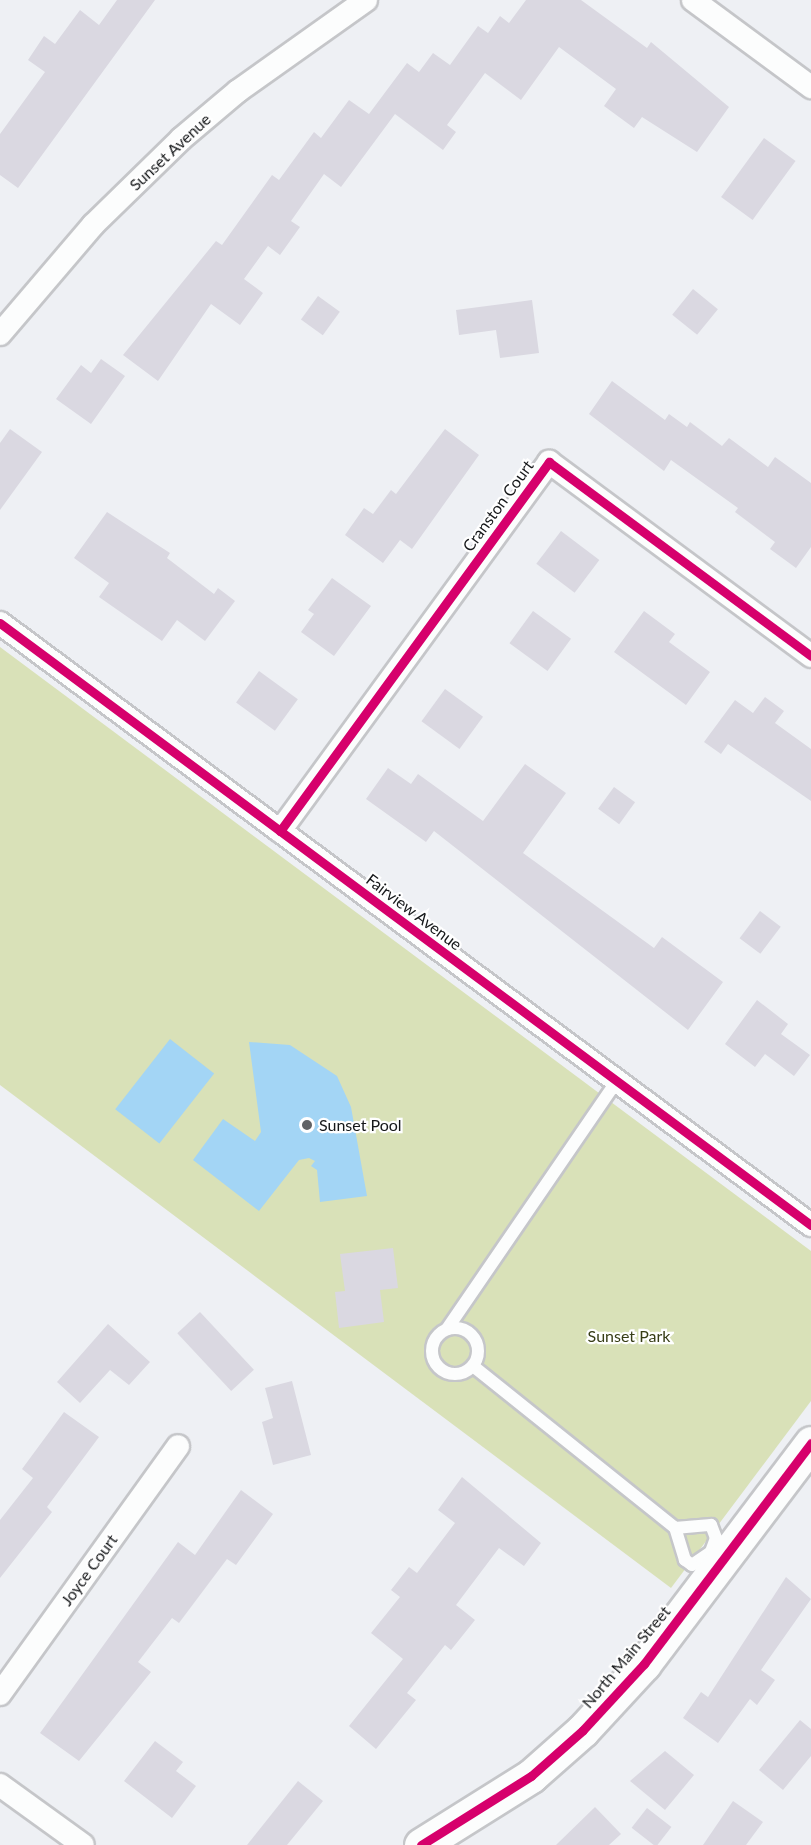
<!DOCTYPE html>
<html>
<head>
<meta charset="utf-8">
<style>
  body { margin:0 }
  #map { position:relative; width:811px; height:1845px; overflow:hidden; background:#eef0f4; font-family:Lato,sans-serif }
  div>[style] { position:absolute }
  [style*='--x'] { left:calc(var(--x)*1px); top:calc(var(--y)*1px); width:calc(var(--w)*1px); rotate:calc(var(--a)*1deg) }
  .green>* { inset:0; background:#d9e1b8 }
  .water>* { inset:0; background:#a3d5f5; transform-origin:0 0 }
  .building>* { inset:0; background:#dad8e1; transform-origin:0 0 }
  .roads { filter:drop-shadow(2px 0 #c5c6c9) drop-shadow(-2px 0 #c5c6c9) drop-shadow(0 2px #c5c6c9) drop-shadow(0 -2px #c5c6c9) }
  .lane>* { height:12px; margin:-6px; padding:0 6px; transform-origin:6px; border-radius:6px; background:#fcfdfd }
  .lane>.ring { margin:-6px; padding:0; box-sizing:content-box; background:none; border:12px solid #fcfdfd; border-radius:50% }
  .street>* { height:22px; margin:-11px; padding:0 11px; transform-origin:11px; border-radius:11px; background:#fcfdfd }
  .secondary>* { height:33px; margin:-16.5px; padding:0 16.5px; transform-origin:16.5px; border-radius:16.5px; background:#fcfdfd }
  .cycleway>* { height:9px; margin:-4.5px; padding:0 4.5px; transform-origin:4.5px; border-radius:4.5px; background:#d6006c }
  .dots>* { width:16px; height:16px; translate:-50% -50%; box-sizing:border-box; border:3px solid #fff; border-radius:50% }
  span { translate:-50% -50%; white-space:nowrap; text-align:center; line-height:1.15; -webkit-text-stroke:4.5px #fff; paint-order:stroke }
  .street-label { font-size:16px; color:#151719 }
  .poi-label { font-size:16px; color:#151719 }
  .left { translate:0 -50%; text-align:left }
  .park-label { font-size:16px; color:#373d16 }
</style>
</head>
<body>
<div id="map">
  <div class="green">
    <div style="clip-path:polygon(0 647px,811px 1251px,811px 1401px,671px 1588px,0 1085px)"></div>
  </div>
  <div class="water">
    <div style="left:170px;top:1039px;width:56px;height:89px;rotate:38deg"></div>
    <div style="clip-path:polygon(249px 1042px,290px 1045px,337px 1076px,351px 1107px,367px 1196px,320px 1202px,317px 1170px,311px 1166px,315px 1161px,309px 1158px,299px 1160px,259px 1211px,193px 1160px,223px 1119px,255px 1141px,261px 1132px)"></div>
  </div>
  <div class="building">
    <div style="clip-path:polygon(117px 0,155px 0,18px 188px,0 175px,0 134px,45px 72px,28px 60px,44px 36px,55px 44px,80px 10px,99px 25px)"></div>
    <div style="clip-path:polygon(526px 0,581px 0,647px 48px,651px 42px,729px 107px,697px 152px,642px 117px,634px 128px,604px 106px,616px 89px,559px 47px,521px 100px,485px 73px,447px 125px,456px 132px,443px 150px,395px 114px,341px 187px,324px 174px,291px 221px,300px 227px,280px 255px,268px 246px,244px 279px,263px 293px,240px 325px,211px 304px,158px 381px,123px 355px,216px 241px,222px 245px,272px 175px,279px 180px,314px 132px,321px 138px,349px 100px,369px 114px,407px 63px,419px 72px,433px 53px,450px 65px,478px 26px,488px 33px,500px 16px,509px 23px)"></div>
    <div style="left:764px;top:138px;width:39px;height:73px;rotate:36deg"></div>
    <div style="left:693px;top:289px;width:32px;height:33px;rotate:39deg"></div>
    <div style="left:318px;top:296px;width:27px;height:29px;rotate:36deg"></div>
    <div style="clip-path:polygon(532px 300px,539px 353px,500px 358px,496px 330px,459px 335px,456px 310px)"></div>
    <div style="clip-path:polygon(101px 359px,125px 376px,91px 424px,56px 399px,81px 365px,91px 373px)"></div>
    <div style="clip-path:polygon(612px 381px,665px 420px,669px 414px,687px 427px,690px 422px,722px 446px,729px 438px,768px 467px,775px 457px,811px 483px,811px 547px,796px 568px,770px 549px,775px 542px,735px 512px,738px 508px,671px 460px,664px 471px,589px 414px)"></div>
    <div style="clip-path:polygon(10px 429px,42px 452px,0 510px,0 443px)"></div>
    <div style="clip-path:polygon(445px 429px,479px 455px,412px 549px,400px 540px,383px 563px,345px 535px,364px 508px,373px 514px,391px 490px,396px 494px)"></div>
    <div style="clip-path:polygon(107px 512px,170px 553px,167px 558px,214px 594px,218px 588px,235px 601px,205px 641px,177px 620px,162px 641px,99px 597px,109px 583px,74px 558px)"></div>
    <div style="left:561px;top:531px;width:48px;height:41px;rotate:37deg"></div>
    <div style="clip-path:polygon(332px 578px,371px 606px,334px 656px,301px 632px,314px 614px,308px 610px)"></div>
    <div style="left:533px;top:611px;width:47px;height:40px;rotate:36deg"></div>
    <div style="clip-path:polygon(644px 611px,675px 634px,669px 642px,710px 672px,686px 705px,614px 652px)"></div>
    <div style="left:259px;top:671px;width:48px;height:39px;rotate:36deg"></div>
    <div style="left:445px;top:689px;width:47px;height:40px;rotate:36deg"></div>
    <div style="clip-path:polygon(765px 697px,784px 711px,775px 723px,811px 749px,811px 801px,728px 744px,721px 754px,704px 742px,735px 700px,753px 713px)"></div>
    <div style="clip-path:polygon(525px 764px,566px 793px,523px 853px,654px 948px,662px 937px,723px 982px,688px 1030px,434px 831px,426px 842px,366px 799px,388px 768px,411px 784px,418px 774px,483px 821px)"></div>
    <div style="left:614px;top:787px;width:26px;height:27px;rotate:36deg"></div>
    <div style="left:760px;top:911px;width:26px;height:34px;rotate:37deg"></div>
    <div style="clip-path:polygon(757px 1000px,788px 1024px,781px 1034px,810px 1055px,794px 1076px,765px 1054px,755px 1067px,725px 1044px)"></div>
    <div style="clip-path:polygon(393px 1248px,398px 1288px,380px 1290px,384px 1322px,339px 1328px,335px 1292px,345px 1291px,340px 1254px)"></div>
    <div style="left:200px;top:1312px;width:79px;height:31px;rotate:47deg"></div>
    <div style="clip-path:polygon(108px 1324px,150px 1362px,129px 1385px,110px 1370px,80px 1403px,57px 1382px)"></div>
    <div style="clip-path:polygon(292px 1381px,311px 1455px,273px 1465px,262px 1422px,273px 1418px,265px 1388px)"></div>
    <div style="clip-path:polygon(64px 1412px,99px 1437px,47px 1507px,52px 1512px,0 1578px,0 1520px,33px 1478px,22px 1469px)"></div>
    <div style="clip-path:polygon(462px 1477px,541px 1543px,524px 1566px,499px 1548px,456px 1605px,475px 1620px,451px 1650px,445px 1645px,407px 1693px,416px 1700px,376px 1749px,349px 1726px,403px 1659px,371px 1633px,400px 1597px,391px 1590px,409px 1567px,417px 1573px,455px 1523px,438px 1510px)"></div>
    <div style="clip-path:polygon(241px 1490px,273px 1514px,236px 1565px,227px 1559px,179px 1623px,172px 1618px,138px 1662px,151px 1672px,79px 1761px,40px 1733px,178px 1542px,195px 1555px)"></div>
    <div style="clip-path:polygon(786px 1577px,811px 1599px,761px 1670px,775px 1680px,757px 1705px,750px 1699px,718px 1743px,683px 1718px,701px 1692px,708px 1697px)"></div>
    <div style="clip-path:polygon(800px 1720px,811px 1729px,811px 1756px,783px 1790px,759px 1770px)"></div>
    <div style="clip-path:polygon(155px 1741px,183px 1762px,176px 1771px,196px 1786px,172px 1818px,124px 1781px)"></div>
    <div style="clip-path:polygon(665px 1751px,694px 1775px,665px 1810px,630px 1781px)"></div>
    <div style="clip-path:polygon(298px 1781px,323px 1801px,287px 1845px,247px 1845px)"></div>
    <div style="clip-path:polygon(733px 1801px,763px 1822px,746px 1845px,703px 1845px)"></div>
    <div style="clip-path:polygon(595px 1807px,621px 1834px,609px 1845px,556px 1845px)"></div>
    <div style="left:647px;top:1808px;width:31px;height:25px;rotate:38deg"></div>
  </div>
  <div class="roads">
    <div class="lane">
      <div class="ring" style="left:432px;top:1328px;width:34px;height:34px"></div>
      <div style="--x:447;--y:1329;--w:301;--a:-55.6"></div>
      <div style="--x:473;--y:1366;--w:259;--a:38.7"></div>
      <div style="--x:675;--y:1528;--w:36;--a:-5"></div>
      <div style="--x:711;--y:1525;--w:14;--a:69"></div>
      <div style="--x:716;--y:1538;--w:15;--a:110"></div>
      <div style="--x:711;--y:1552;--w:23;--a:146"></div>
      <div style="--x:692;--y:1565;--w:9;--a:-144"></div>
      <div style="--x:685;--y:1560;--w:34;--a:-107"></div>
    </div>
    <div class="street">
      <div style="--x:693;--y:0;--w:147;--a:36.4"></div>
      <div style="--x:0;--y:334;--w:143;--a:-49.5"></div>
      <div style="--x:93;--y:225;--w:123;--a:-44.3"></div>
      <div style="--x:181;--y:139;--w:75;--a:-40.1"></div>
      <div style="--x:238;--y:91;--w:157;--a:-35.4"></div>
      <div style="--x:0;--y:623;--w:1010;--a:36.59"></div>
      <div style="--x:280;--y:831;--w:457;--a:-53.9"></div>
      <div style="--x:549;--y:462;--w:326;--a:36.5"></div>
      <div style="--x:0;--y:1694;--w:305;--a:-54.3"></div>
      <div style="--x:0;--y:1785;--w:102;--a:35.9"></div>
    </div>
    <div class="secondary">
      <div style="--x:421;--y:1845;--w:130;--a:-32.1"></div>
      <div style="--x:531;--y:1776;--w:69;--a:-41.5"></div>
      <div style="--x:583;--y:1730;--w:90;--a:-47.3"></div>
      <div style="--x:644;--y:1664;--w:277;--a:-52.9"></div>
    </div>
  </div>
  <div class="cycleway">
    <div style="--x:0;--y:623;--w:1010;--a:36.59"></div>
    <div style="--x:280;--y:831;--w:457;--a:-53.9"></div>
    <div style="--x:549;--y:462;--w:326;--a:36.5"></div>
    <div style="--x:421;--y:1845;--w:130;--a:-32.1"></div>
    <div style="--x:531;--y:1776;--w:69;--a:-41.5"></div>
    <div style="--x:583;--y:1730;--w:90;--a:-47.3"></div>
    <div style="--x:644;--y:1664;--w:277;--a:-52.9"></div>
  </div>
  <div class="dots">
    <div style="left:307px;top:1125px;background:#616366"></div>
  </div>
  <div class="street-label">
    <span style="left:170px;top:152px;rotate:-43deg">Sunset Avenue</span>
    <span style="left:498px;top:506px;rotate:-54deg">Cranston Court</span>
    <span style="left:414px;top:912px;rotate:37deg">Fairview Avenue</span>
    <span style="left:89px;top:1570px;rotate:-54deg">Joyce Court</span>
    <span style="left:626px;top:1657px;rotate:-50deg">North Main Street</span>
  </div>
  <div class="poi-label">
    <span class="left" style="left:319px;top:1125px">Sunset Pool</span>
  </div>
  <div class="park-label">
    <span style="left:629px;top:1336px">Sunset Park</span>
  </div>
</div>
</body>
</html>
